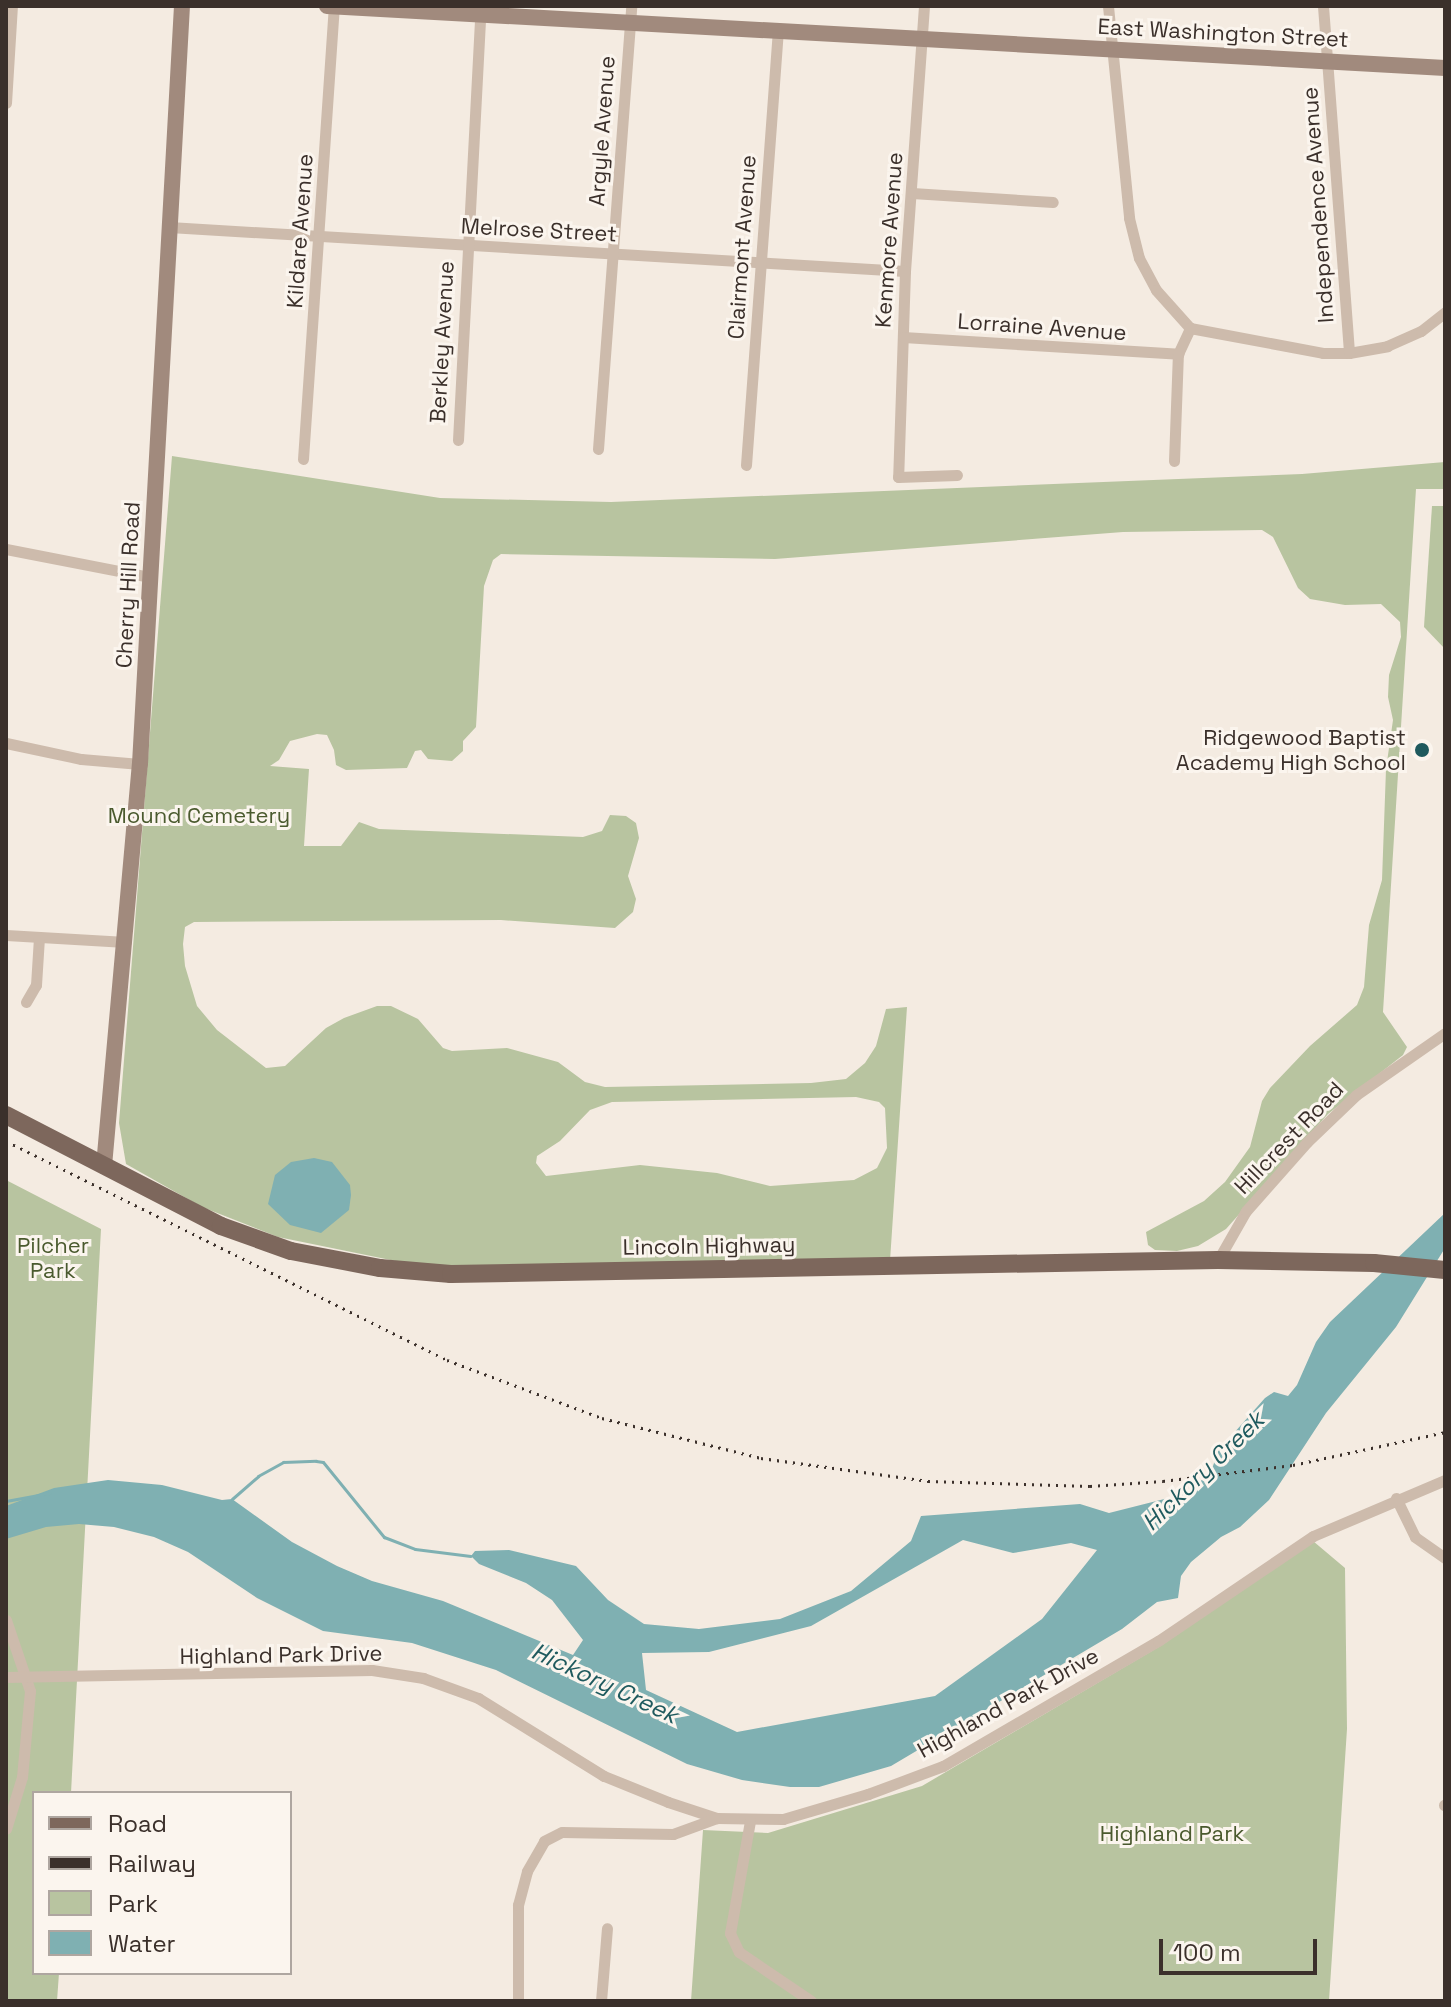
<!DOCTYPE html>
<html>
<head>
<meta charset="utf-8">
<style>
  body { margin:0 }
  #map { position:relative; width:1451px; height:2007px; overflow:hidden; background:#f4ebe1; font-family:"Space Grotesk",sans-serif }
  div>[style] { position:absolute }
  [style*='--x'] { left:calc(var(--x)*1px); top:calc(var(--y)*1px); width:calc(var(--w)*1px); rotate:calc(var(--a)*1deg) }
  .green>* { inset:0; background:#b8c4a0 }
  .water>* { inset:0; background:#7fb0b2 }
  .stream>* { height:3px; margin:-1.5px; padding:0 1.5px; transform-origin:1.5px; border-radius:1.5px; background:#7fb0b2 }
  .street>* { height:11px; margin:-5.5px; padding:0 5.5px; transform-origin:5.5px; border-radius:5.5px; background:#cdbbac }
  .secondary>* { height:16px; margin:-8px; padding:0 8px; transform-origin:8px; border-radius:8px; background:#a18a7d }
  .primary>* { height:18px; margin:-9px; padding:0 9px; transform-origin:9px; border-radius:9px; background:#7d675c }
  .rail>* { height:3px; margin-top:-1.5px; transform-origin:0; background:repeating-linear-gradient(90deg,#3b302b 0 2px,transparent 0 8px) }
  .dots>* { width:22px; height:22px; translate:-50% -50%; box-sizing:border-box; border:4px solid #fbf5ee; border-radius:50% }
  span { translate:-50% -50%; white-space:nowrap; text-align:center; line-height:1.15; -webkit-text-stroke:6px #fbf5ee; paint-order:stroke }
  .street-label { font-size:22px; color:#3b302b }
  .poi-label { font-size:22px; color:#3b302b }
  .right { translate:-100% -50%; text-align:right }
  .park-label { font-size:22px; color:#4a5a2e }
  .water-label { font-size:24px; color:#1f5a5e; font-style:italic }
  .frame { position:absolute; inset:0; border:8px solid #3b302b; pointer-events:none }
  .legend { position:absolute; left:32px; top:1791px; width:260px; height:184px; box-sizing:border-box; background:#fbf5ee; border:2px solid #aea6a0; margin:0; padding:10px 14px; list-style:none; font-size:24px; color:#3b302b }
  .legend li { display:flex; align-items:center; gap:16px; height:40px }
  .legend b { width:40px; border:2px solid #aea6a0 }
  .scale { position:absolute; left:1159px; top:1939px; width:158px; height:36px; box-sizing:border-box; border:4px solid #3b302b; border-top:0; padding-left:10px; font-size:24px; line-height:28px; white-space:nowrap; color:#3b302b; -webkit-text-stroke:6px #fbf5ee; paint-order:stroke }
</style>
</head>
<body>
<div id="map">
  <div class="green">
    <div style="clip-path:polygon(evenodd,172px 456px,440px 498px,611px 502px,1302px 474px,1445px 462px,1445px 489px,1416px 489px,1383px 1012px,1407px 1047px,1403px 1055px,1328px 1114px,1226px 1229px,1198px 1246px,1177px 1251px,1155px 1250px,1148px 1245px,1146px 1232px,1204px 1201px,1225px 1182px,1250px 1147px,1262px 1101px,1270px 1088px,1310px 1046px,1357px 1005px,1364px 987px,1369px 925px,1382px 880px,1386px 769px,1393px 720px,1388px 697px,1389px 675px,1401px 637px,1400px 622px,1381px 604px,1345px 605px,1310px 599px,1298px 588px,1273px 537px,1262px 530px,1123px 532px,775px 559px,501px 554px,493px 560px,484px 586px,476px 727px,463px 741px,463px 751px,452px 761px,428px 759px,421px 750px,415px 751px,407px 768px,346px 770px,336px 765px,334px 750px,327px 735px,317px 734px,290px 741px,279px 760px,270px 766px,309px 769px,304px 846px,341px 846px,359px 822px,379px 829px,583px 837px,602px 831px,610px 815px,626px 816px,636px 823px,639px 838px,628px 876px,636px 899px,633px 912px,615px 928px,501px 920px,194px 922px,185px 927px,183px 944px,185px 966px,197px 1006px,217px 1030px,266px 1068px,285px 1066px,326px 1028px,344px 1018px,377px 1006px,391px 1006px,418px 1019px,443px 1048px,452px 1051px,507px 1048px,558px 1062px,585px 1082px,605px 1087px,811px 1083px,846px 1079px,865px 1063px,876px 1046px,886px 1009px,907px 1007px,890px 1261px,420px 1266px,278px 1237px,202px 1207px,126px 1164px,119px 1123px,172px 456px,856px 1097px,879px 1102px,885px 1108px,887px 1148px,877px 1168px,854px 1180px,770px 1186px,717px 1173px,640px 1165px,546px 1176px,536px 1163px,537px 1156px,560px 1141px,590px 1110px,612px 1102px,856px 1097px)"></div>
    <div style="clip-path:polygon(1432px 506px,1445px 506px,1445px 649px,1424px 627px)"></div>
    <div style="clip-path:polygon(6px 1180px,101px 1229px,71px 1793px,34px 1793px,34px 1973px,59px 1973px,57px 2001px,6px 2001px)"></div>
    <div style="clip-path:polygon(1313px 1541px,1345px 1568px,1347px 1729px,1329px 2001px,691px 2001px,703px 1830px,768px 1833px,922px 1786px,1162px 1645px)"></div>
  </div>
  <div class="water">
    <div style="clip-path:polygon(314px 1158px,332px 1162px,350px 1185px,351px 1195px,349px 1210px,321px 1233px,290px 1225px,268px 1204px,275px 1175px,291px 1162px)"></div>
    <div style="clip-path:polygon(evenodd,1445px 1213px,1445px 1248px,1396px 1327px,1326px 1413px,1269px 1500px,1240px 1527px,1221px 1537px,1191px 1562px,1181px 1576px,1178px 1598px,1157px 1602px,1122px 1629px,891px 1766px,819px 1787px,790px 1787px,742px 1780px,687px 1764px,496px 1670px,412px 1643px,323px 1631px,257px 1598px,188px 1552px,154px 1537px,114px 1527px,79px 1524px,46px 1527px,6px 1539px,6px 1506px,54px 1488px,108px 1480px,162px 1485px,222px 1500px,232px 1499px,292px 1542px,337px 1566px,372px 1581px,443px 1601px,573px 1655px,583px 1640px,552px 1600px,526px 1583px,479px 1564px,471px 1556px,475px 1551px,509px 1550px,576px 1566px,608px 1600px,644px 1624px,699px 1629px,780px 1619px,851px 1591px,911px 1541px,921px 1516px,1080px 1504px,1109px 1513px,1192px 1492px,1213px 1466px,1218px 1451px,1265px 1398px,1274px 1392px,1288px 1396px,1297px 1385px,1316px 1342px,1330px 1322px,1445px 1213px,963px 1540px,1013px 1553px,1071px 1543px,1097px 1550px,1042px 1619px,935px 1696px,737px 1732px,646px 1690px,642px 1653px,709px 1652px,811px 1626px,963px 1540px)"></div>
  </div>
  <div class="stream">
    <div style="--x:232;--y:1499;--w:35;--a:-41"></div>
    <div style="--x:258;--y:1476;--w:29;--a:-29"></div>
    <div style="--x:283;--y:1462;--w:33;--a:-2"></div>
    <div style="--x:316;--y:1461;--w:7;--a:8"></div>
    <div style="--x:323;--y:1462;--w:97;--a:50.9"></div>
    <div style="--x:384;--y:1537;--w:33;--a:21"></div>
    <div style="--x:415;--y:1549;--w:56;--a:7.1"></div>
    <div style="--x:6;--y:1501;--w:44;--a:-10.5"></div>
  </div>
  <div class="street">
    <div style="--x:924;--y:6;--w:266;--a:94.1"></div>
    <div style="--x:905;--y:271;--w:206;--a:91.9"></div>
    <div style="--x:898;--y:477;--w:59;--a:-1.9"></div>
    <div style="--x:1108;--y:6;--w:213;--a:84.3"></div>
    <div style="--x:1129;--y:218;--w:41;--a:76"></div>
    <div style="--x:1139;--y:258;--w:36;--a:62"></div>
    <div style="--x:1156;--y:290;--w:51;--a:48.2"></div>
    <div style="--x:1190;--y:328;--w:135;--a:10.6"></div>
    <div style="--x:1323;--y:353;--w:26;--a:0"></div>
    <div style="--x:1349;--y:353;--w:39;--a:-10"></div>
    <div style="--x:1387;--y:346;--w:37;--a:-24"></div>
    <div style="--x:1421;--y:331;--w:31;--a:-38"></div>
    <div style="--x:1323;--y:6;--w:348;--a:85.7"></div>
    <div style="--x:6;--y:103;--w:97;--a:-86.5"></div>
    <div style="--x:912;--y:193;--w:141;--a:3.7"></div>
    <div style="--x:169;--y:227;--w:737;--a:3.42"></div>
    <div style="--x:903;--y:337;--w:276;--a:3.5"></div>
    <div style="--x:458;--y:440;--w:435;--a:-87"></div>
    <div style="--x:598;--y:449;--w:444;--a:-85.7"></div>
    <div style="--x:303;--y:459;--w:454;--a:-86.1"></div>
    <div style="--x:1174;--y:461;--w:107;--a:-87.9"></div>
    <div style="--x:1178;--y:354;--w:29;--a:-65"></div>
    <div style="--x:746;--y:465;--w:435;--a:-85.8"></div>
    <div style="--x:6;--y:549;--w:147;--a:11"></div>
    <div style="--x:6;--y:743;--w:77;--a:12"></div>
    <div style="--x:81;--y:759;--w:59;--a:4.8"></div>
    <div style="--x:6;--y:935;--w:120;--a:3.3"></div>
    <div style="--x:26;--y:1002;--w:20;--a:-60"></div>
    <div style="--x:36;--y:985;--w:48;--a:-86.4"></div>
    <div style="--x:1218;--y:1260;--w:56;--a:-60.3"></div>
    <div style="--x:1246;--y:1211;--w:92;--a:-48.5"></div>
    <div style="--x:1307;--y:1142;--w:68;--a:-43.8"></div>
    <div style="--x:1356;--y:1095;--w:108;--a:-34.9"></div>
    <div style="--x:1396;--y:1498;--w:43;--a:64"></div>
    <div style="--x:1415;--y:1537;--w:37;--a:35"></div>
    <div style="--x:6;--y:1620;--w:75;--a:71.3"></div>
    <div style="--x:30;--y:1691;--w:86;--a:95.3"></div>
    <div style="--x:22;--y:1777;--w:54;--a:107.1"></div>
    <div style="--x:6;--y:1677;--w:366;--a:-1.1"></div>
    <div style="--x:372;--y:1670;--w:52;--a:8.9"></div>
    <div style="--x:423;--y:1678;--w:59;--a:20"></div>
    <div style="--x:478;--y:1698;--w:148;--a:31.8"></div>
    <div style="--x:604;--y:1776;--w:69;--a:22.1"></div>
    <div style="--x:668;--y:1802;--w:52;--a:18.1"></div>
    <div style="--x:717;--y:1818;--w:66;--a:0.9"></div>
    <div style="--x:783;--y:1819;--w:89;--a:-16.4"></div>
    <div style="--x:868;--y:1794;--w:80;--a:-20.5"></div>
    <div style="--x:943;--y:1766;--w:249;--a:-30.2"></div>
    <div style="--x:1158;--y:1641;--w:187;--a:-34.1"></div>
    <div style="--x:1313;--y:1536;--w:143;--a:-23"></div>
    <div style="--x:1444;--y:1805;--w:1;--a:-45"></div>
    <div style="--x:750;--y:1821;--w:114;--a:100.1"></div>
    <div style="--x:730;--y:1933;--w:21;--a:65"></div>
    <div style="--x:739;--y:1952;--w:87;--a:34.2"></div>
    <div style="--x:518;--y:2001;--w:96;--a:-90"></div>
    <div style="--x:518;--y:1905;--w:35;--a:-75"></div>
    <div style="--x:527;--y:1871;--w:34;--a:-60"></div>
    <div style="--x:544;--y:1841;--w:20;--a:-27"></div>
    <div style="--x:562;--y:1832;--w:111;--a:1"></div>
    <div style="--x:673;--y:1834;--w:47;--a:-20"></div>
    <div style="--x:601;--y:2001;--w:73;--a:-85.3"></div>
  </div>
  <div class="secondary">
    <div style="--x:327;--y:6;--w:1120;--a:3.17"></div>
    <div style="--x:104;--y:1166;--w:404;--a:-84.9"></div>
    <div style="--x:140;--y:764;--w:759;--a:-86.83"></div>
  </div>
  <div class="primary">
    <div style="--x:6;--y:1115;--w:242;--a:27.3"></div>
    <div style="--x:221;--y:1226;--w:74;--a:19.7"></div>
    <div style="--x:291;--y:1251;--w:91;--a:10.8"></div>
    <div style="--x:380;--y:1268;--w:71;--a:4.8"></div>
    <div style="--x:451;--y:1274;--w:767;--a:-1.05"></div>
    <div style="--x:1218;--y:1260;--w:156;--a:1.1"></div>
    <div style="--x:1374;--y:1263;--w:71;--a:5.6"></div>
  </div>
  <div class="rail">
    <div style="--x:6;--y:1141;--w:492;--a:26.4"></div>
    <div style="--x:447;--y:1360;--w:165;--a:20.5"></div>
    <div style="--x:602;--y:1418;--w:164;--a:14.1"></div>
    <div style="--x:761;--y:1458;--w:169;--a:7.8"></div>
    <div style="--x:928;--y:1481;--w:162;--a:1.8"></div>
    <div style="--x:1090;--y:1486;--w:73;--a:-3.9"></div>
    <div style="--x:1163;--y:1481;--w:131;--a:-7"></div>
    <div style="--x:1293;--y:1465;--w:156;--a:-12.2"></div>
  </div>
  <div class="dots">
    <div style="left:1422px;top:750px;background:#1f5a5e"></div>
  </div>
  <div class="street-label">
    <span style="left:1223px;top:33px;rotate:3deg">East Washington Street</span>
    <span style="left:602px;top:131px;rotate:-86deg">Argyle Avenue</span>
    <span style="left:1318px;top:205px;rotate:-94deg">Independence Avenue</span>
    <span style="left:539px;top:230px;rotate:3deg">Melrose Street</span>
    <span style="left:300px;top:231px;rotate:-86deg">Kildare Avenue</span>
    <span style="left:889px;top:240px;rotate:-86deg">Kenmore Avenue</span>
    <span style="left:742px;top:247px;rotate:-86deg">Clairmont Avenue</span>
    <span style="left:1042px;top:327px;rotate:4deg">Lorraine Avenue</span>
    <span style="left:442px;top:342px;rotate:-87deg">Berkley Avenue</span>
    <span style="left:128px;top:585px;rotate:-87deg">Cherry Hill Road</span>
    <span style="left:1289px;top:1138px;rotate:-46deg">Hillcrest Road</span>
    <span style="left:709px;top:1246px;rotate:-1deg">Lincoln Highway</span>
    <span style="left:281px;top:1655px;rotate:-1deg">Highland Park Drive</span>
    <span style="left:1008px;top:1703px;rotate:-29deg">Highland Park Drive</span>
  </div>
  <div class="poi-label">
    <span class="right" style="left:1406px;top:750px">Ridgewood Baptist<br>Academy High School</span>
  </div>
  <div class="park-label">
    <span style="left:199px;top:816px">Mound Cemetery</span>
    <span style="left:53px;top:1258px">Pilcher<br>Park</span>
    <span style="left:1172px;top:1834px">Highland Park</span>
  </div>
  <div class="water-label">
    <span style="left:1203px;top:1471px;rotate:-44deg">Hickory Creek</span>
    <span style="left:605px;top:1683px;rotate:25deg">Hickory Creek</span>
  </div>
  <div class="frame"></div>
  <ul class="legend">
  <li><b style="height:10px;background:#7d675c"></b>Road</li>
  <li><b style="height:10px;background:#3b302b"></b>Railway</li>
  <li><b style="height:22px;background:#b8c4a0"></b>Park</li>
  <li><b style="height:22px;background:#7fb0b2"></b>Water</li>
  </ul>
  <div class="scale">100 m</div>
</div>
</body>
</html>
